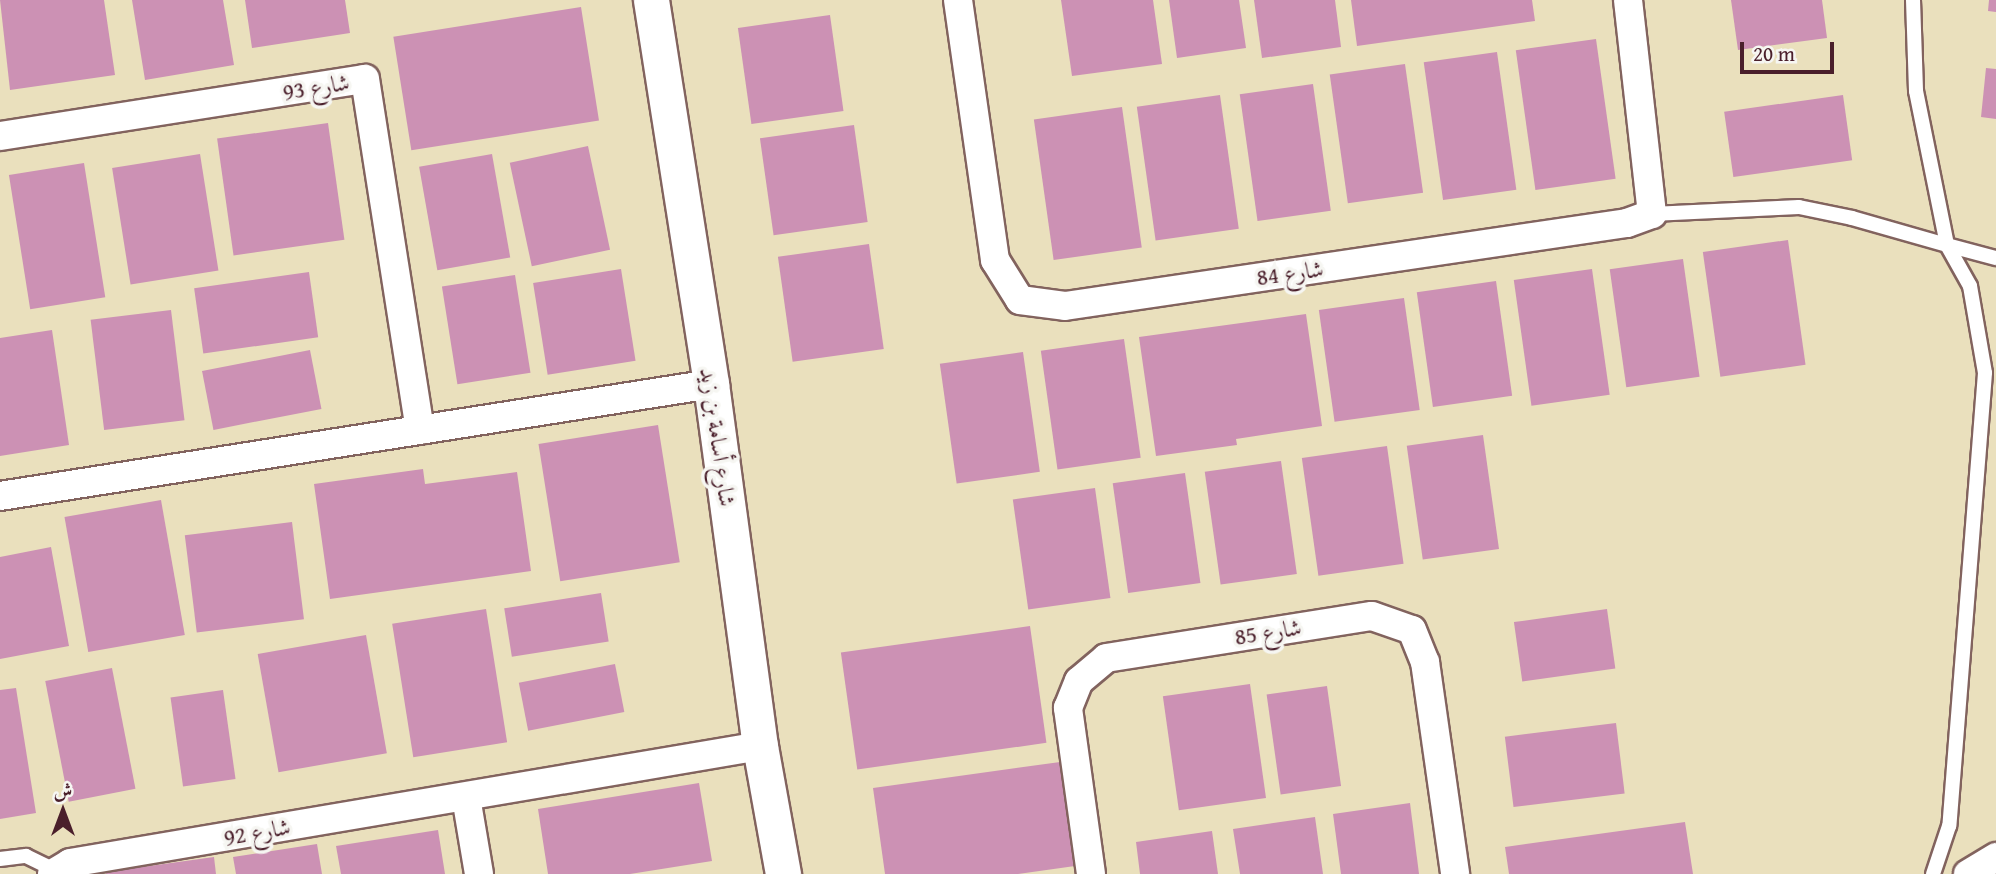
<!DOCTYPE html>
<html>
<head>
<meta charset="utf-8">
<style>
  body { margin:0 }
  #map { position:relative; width:1996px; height:874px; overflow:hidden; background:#eae0bd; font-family:"Gentium Book Plus",Amiri,serif }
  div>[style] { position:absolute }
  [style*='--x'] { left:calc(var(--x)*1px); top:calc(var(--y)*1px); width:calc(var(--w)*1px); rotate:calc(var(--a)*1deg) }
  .building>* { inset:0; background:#cc91b4; transform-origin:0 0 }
  .roads { filter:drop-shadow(2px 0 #82635e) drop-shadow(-2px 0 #82635e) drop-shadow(0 2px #82635e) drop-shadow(0 -2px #82635e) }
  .service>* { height:14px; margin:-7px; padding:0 7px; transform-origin:7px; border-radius:7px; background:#fff }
  .minor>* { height:28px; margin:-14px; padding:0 14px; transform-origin:14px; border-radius:14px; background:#fff }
  .tertiary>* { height:35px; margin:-17.5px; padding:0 17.5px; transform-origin:17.5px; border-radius:17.5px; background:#fff }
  span { translate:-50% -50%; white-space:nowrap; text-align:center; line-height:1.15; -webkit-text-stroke:7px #f6f6f2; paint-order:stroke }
  .street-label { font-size:23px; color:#4a1f2b }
  .north { position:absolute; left:28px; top:776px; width:70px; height:70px; -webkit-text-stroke:5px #f6f6f2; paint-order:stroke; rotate:0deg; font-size:19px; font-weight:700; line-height:28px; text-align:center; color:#4a1f2b }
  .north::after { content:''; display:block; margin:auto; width:24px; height:32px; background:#4a1f2b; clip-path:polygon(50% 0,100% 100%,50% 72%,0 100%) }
  .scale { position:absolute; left:1740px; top:42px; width:94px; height:32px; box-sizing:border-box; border:4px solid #4a1f2b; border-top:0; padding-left:9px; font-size:21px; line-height:24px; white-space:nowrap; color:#4a1f2b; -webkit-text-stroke:5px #f6f6f2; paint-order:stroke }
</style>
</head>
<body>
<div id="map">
  <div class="building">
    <div style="clip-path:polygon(0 0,104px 0,115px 75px,10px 90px)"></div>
    <div style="clip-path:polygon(132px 0,223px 0,234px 65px,145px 80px)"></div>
    <div style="clip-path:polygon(245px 0,345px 0,350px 33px,252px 48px)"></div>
    <div style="clip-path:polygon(1061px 0,1153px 0,1162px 64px,1072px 76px)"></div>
    <div style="clip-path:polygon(1169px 0,1239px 0,1246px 48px,1177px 58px)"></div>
    <div style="clip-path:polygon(1254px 0,1335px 0,1341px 47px,1262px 58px)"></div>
    <div style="clip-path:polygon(1351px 0,1532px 0,1535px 21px,1357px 46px)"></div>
    <div style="clip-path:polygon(1731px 0,1822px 0,1827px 38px,1738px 50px)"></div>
    <div style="clip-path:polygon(1989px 0,1996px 0,1996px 12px,1988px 11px)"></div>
    <div style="left:581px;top:7px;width:115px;height:190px;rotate:81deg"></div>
    <div style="left:830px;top:15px;width:97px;height:93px;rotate:82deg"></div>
    <div style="left:1596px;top:39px;width:141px;height:81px;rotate:82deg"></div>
    <div style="left:1497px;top:52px;width:139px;height:74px;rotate:82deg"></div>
    <div style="left:1405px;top:64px;width:130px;height:76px;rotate:82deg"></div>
    <div style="clip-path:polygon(1986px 68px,1996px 69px,1996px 119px,1981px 117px)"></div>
    <div style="left:1313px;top:84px;width:128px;height:74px;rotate:82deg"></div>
    <div style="left:1220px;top:95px;width:135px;height:84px;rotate:82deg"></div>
    <div style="left:1843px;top:95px;width:66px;height:120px;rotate:82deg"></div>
    <div style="left:1122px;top:107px;width:142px;height:89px;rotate:82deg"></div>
    <div style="left:328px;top:123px;width:118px;height:112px;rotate:82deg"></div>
    <div style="left:854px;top:125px;width:98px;height:95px;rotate:82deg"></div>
    <div style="left:588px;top:146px;width:106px;height:80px;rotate:78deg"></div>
    <div style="left:200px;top:154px;width:118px;height:89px;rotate:81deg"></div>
    <div style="left:492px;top:154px;width:105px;height:74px;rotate:80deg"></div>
    <div style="left:84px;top:163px;width:136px;height:76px;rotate:81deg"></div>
    <div style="left:1788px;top:240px;width:126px;height:86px;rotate:82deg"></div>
    <div style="left:869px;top:244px;width:106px;height:92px;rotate:82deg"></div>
    <div style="left:1683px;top:259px;width:119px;height:74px;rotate:82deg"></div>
    <div style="left:621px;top:269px;width:93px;height:89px;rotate:81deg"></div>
    <div style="left:1592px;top:269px;width:127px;height:79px;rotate:82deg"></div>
    <div style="left:309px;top:272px;width:66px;height:116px;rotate:82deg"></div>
    <div style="left:515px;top:275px;width:99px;height:74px;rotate:81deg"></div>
    <div style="left:1496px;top:281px;width:116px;height:80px;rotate:82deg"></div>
    <div style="left:1404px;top:298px;width:113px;height:86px;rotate:82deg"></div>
    <div style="left:171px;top:310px;width:111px;height:81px;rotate:83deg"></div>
    <div style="clip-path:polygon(1306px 314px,1322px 426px,1236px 439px,1237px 445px,1156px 456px,1139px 337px)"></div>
    <div style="clip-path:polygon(52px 330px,69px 445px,0 456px,0 338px)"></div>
    <div style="left:1124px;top:339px;width:120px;height:84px;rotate:82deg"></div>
    <div style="left:310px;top:350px;width:60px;height:110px;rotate:79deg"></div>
    <div style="left:1023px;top:352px;width:121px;height:84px;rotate:82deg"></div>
    <div style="left:658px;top:425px;width:139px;height:121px;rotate:81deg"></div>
    <div style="left:1483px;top:435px;width:115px;height:77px;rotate:82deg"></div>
    <div style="left:1387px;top:446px;width:119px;height:86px;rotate:82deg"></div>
    <div style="left:1281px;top:461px;width:114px;height:77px;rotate:82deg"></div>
    <div style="clip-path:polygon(423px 469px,425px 484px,517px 472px,531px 571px,330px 599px,314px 484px)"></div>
    <div style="left:1185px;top:473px;width:111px;height:73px;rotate:82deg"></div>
    <div style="left:1095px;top:488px;width:111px;height:83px;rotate:82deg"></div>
    <div style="left:161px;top:500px;width:137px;height:98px;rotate:80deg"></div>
    <div style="left:292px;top:522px;width:98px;height:108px;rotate:83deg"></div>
    <div style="clip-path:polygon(51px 547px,69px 646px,0 659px,0 557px)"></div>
    <div style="left:601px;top:593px;width:49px;height:98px;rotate:81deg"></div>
    <div style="left:486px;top:609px;width:135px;height:95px;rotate:81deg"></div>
    <div style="left:1607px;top:609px;width:60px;height:94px;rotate:82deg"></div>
    <div style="left:1030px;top:626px;width:118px;height:191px;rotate:82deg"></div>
    <div style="left:366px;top:635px;width:120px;height:110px;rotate:80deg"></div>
    <div style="left:615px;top:664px;width:49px;height:98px;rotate:79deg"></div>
    <div style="left:112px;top:668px;width:123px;height:68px;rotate:79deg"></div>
    <div style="left:1250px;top:684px;width:115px;height:88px;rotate:82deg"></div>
    <div style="left:1327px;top:686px;width:101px;height:61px;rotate:82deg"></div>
    <div style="clip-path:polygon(16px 688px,36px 813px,0 819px,0 690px)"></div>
    <div style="left:223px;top:690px;width:90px;height:53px;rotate:82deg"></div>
    <div style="left:1616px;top:723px;width:71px;height:112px;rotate:83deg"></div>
    <div style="clip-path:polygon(1060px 762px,1075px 866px,1018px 874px,885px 874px,873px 788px)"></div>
    <div style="clip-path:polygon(699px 783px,712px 861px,630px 874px,548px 874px,538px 809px)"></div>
    <div style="clip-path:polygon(1410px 803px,1419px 874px,1341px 874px,1333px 814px)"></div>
    <div style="clip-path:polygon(1315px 817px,1323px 874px,1240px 874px,1233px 829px)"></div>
    <div style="clip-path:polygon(1685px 822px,1693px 874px,1509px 874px,1505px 847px)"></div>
    <div style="clip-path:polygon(438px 830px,445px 874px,341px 874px,336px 846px)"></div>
    <div style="clip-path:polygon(1212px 831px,1218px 874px,1140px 874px,1136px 842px)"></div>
    <div style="clip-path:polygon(317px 844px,322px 874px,236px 874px,233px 857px)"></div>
    <div style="clip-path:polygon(214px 857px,216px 874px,106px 874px,106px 872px)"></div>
  </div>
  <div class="roads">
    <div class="service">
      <div style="--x:1913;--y:0;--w:91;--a:88.1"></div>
      <div style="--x:1916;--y:91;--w:157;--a:78.6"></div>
      <div style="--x:1947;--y:245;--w:51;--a:14.9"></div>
      <div style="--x:1652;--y:214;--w:147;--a:-2.7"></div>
      <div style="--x:1799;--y:207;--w:54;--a:11.7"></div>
      <div style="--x:1852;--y:218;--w:99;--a:15.9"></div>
      <div style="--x:1947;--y:245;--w:47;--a:60.7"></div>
      <div style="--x:1970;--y:286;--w:88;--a:80.2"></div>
      <div style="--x:1985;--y:373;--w:454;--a:94.5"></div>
      <div style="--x:1949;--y:826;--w:51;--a:108.4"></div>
      <div style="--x:0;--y:859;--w:26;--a:-7"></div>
      <div style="--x:26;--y:856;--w:32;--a:26"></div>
    </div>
    <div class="minor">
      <div style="--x:958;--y:0;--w:263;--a:81.9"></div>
      <div style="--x:995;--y:260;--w:47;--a:58"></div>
      <div style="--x:1020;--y:300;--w:45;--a:7.6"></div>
      <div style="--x:1065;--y:306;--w:568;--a:-8.4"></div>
      <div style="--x:1627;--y:223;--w:27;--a:-20"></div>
      <div style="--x:1652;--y:214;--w:215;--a:-96.4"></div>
      <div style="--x:0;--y:136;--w:369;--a:-8.9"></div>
      <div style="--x:365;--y:79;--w:355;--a:81.1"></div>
      <div style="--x:0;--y:496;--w:720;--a:-8.95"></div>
      <div style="--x:466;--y:797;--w:78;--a:80.4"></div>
      <div style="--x:52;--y:874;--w:21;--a:-31"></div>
      <div style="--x:70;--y:863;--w:700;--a:-9.62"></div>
      <div style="--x:1091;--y:874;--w:168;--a:-97.9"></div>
      <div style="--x:1068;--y:708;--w:29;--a:-68"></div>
      <div style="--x:1079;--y:681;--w:35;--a:-40"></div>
      <div style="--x:1106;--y:658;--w:269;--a:-9"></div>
      <div style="--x:1372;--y:616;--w:42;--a:19.3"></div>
      <div style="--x:1412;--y:630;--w:35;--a:68"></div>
      <div style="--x:1425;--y:662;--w:214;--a:81.9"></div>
      <div style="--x:1968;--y:874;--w:33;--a:-31"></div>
    </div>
    <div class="tertiary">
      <div style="--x:651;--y:0;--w:389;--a:81.1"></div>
      <div style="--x:711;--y:384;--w:365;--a:82.3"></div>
      <div style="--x:760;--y:746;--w:130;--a:79.8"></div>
    </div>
  </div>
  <div class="street-label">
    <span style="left:316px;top:87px;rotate:-9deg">شارع 93</span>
    <span style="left:1290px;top:273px;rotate:-8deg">شارع 84</span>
    <span style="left:718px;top:437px;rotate:82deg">شارع أسامة بن زيد</span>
    <span style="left:1268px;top:632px;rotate:-9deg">شارع 85</span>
    <span style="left:257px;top:832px;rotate:-10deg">شارع 92</span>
  </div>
  <div class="north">ش</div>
  <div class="scale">20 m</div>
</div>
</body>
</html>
